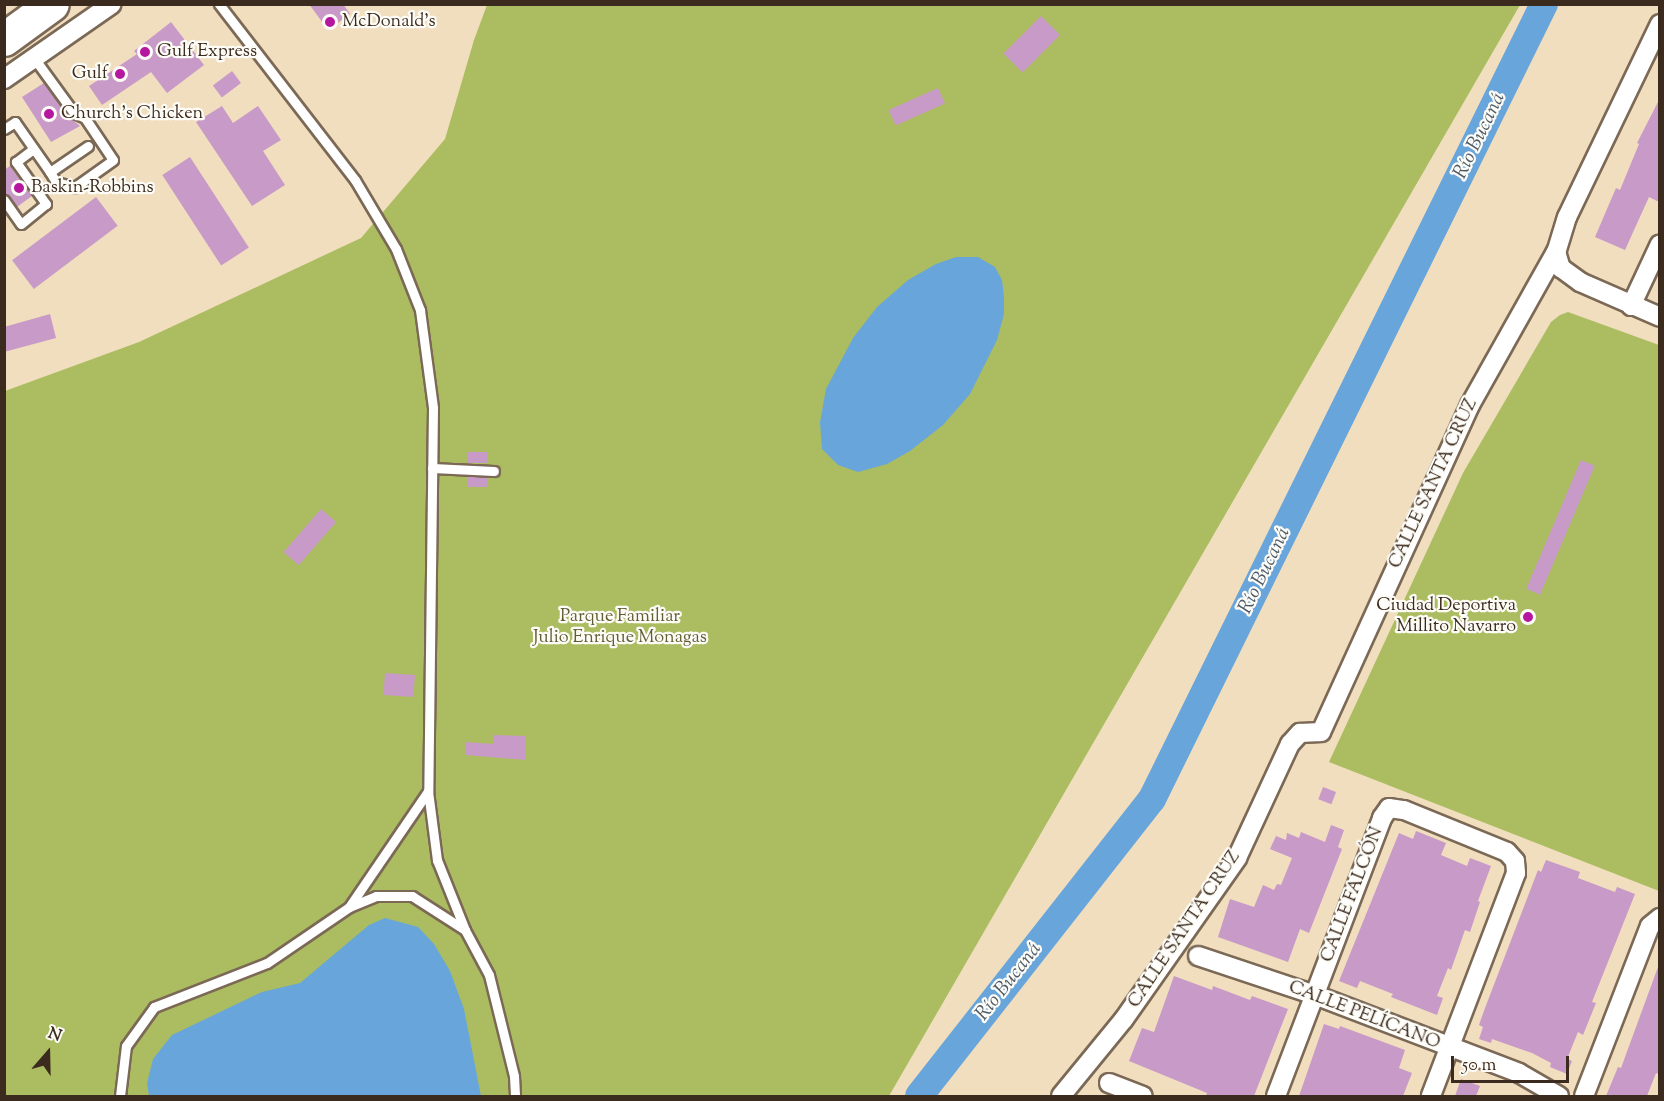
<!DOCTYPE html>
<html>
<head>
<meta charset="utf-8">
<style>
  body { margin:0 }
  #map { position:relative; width:1664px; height:1101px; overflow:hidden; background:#f1debf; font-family:"Sorts Mill Goudy",serif }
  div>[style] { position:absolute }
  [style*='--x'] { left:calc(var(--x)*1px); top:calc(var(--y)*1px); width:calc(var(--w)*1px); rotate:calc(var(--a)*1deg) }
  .green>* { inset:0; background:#abbd60 }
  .water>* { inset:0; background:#68a5da }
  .river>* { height:28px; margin:-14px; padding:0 14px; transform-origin:14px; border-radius:14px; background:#68a5da }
  .building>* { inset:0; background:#c89ac7; transform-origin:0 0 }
  .roads { filter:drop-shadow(2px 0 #7b6956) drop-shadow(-2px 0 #7b6956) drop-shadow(0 2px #7b6956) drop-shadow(0 -2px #7b6956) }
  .lane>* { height:9px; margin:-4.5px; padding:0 4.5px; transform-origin:4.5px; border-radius:4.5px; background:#fff }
  .street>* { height:18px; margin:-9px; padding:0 9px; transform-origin:9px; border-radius:9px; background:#fff }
  .highway>* { height:33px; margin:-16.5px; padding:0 16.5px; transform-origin:16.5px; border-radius:16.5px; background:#fff }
  .dots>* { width:16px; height:16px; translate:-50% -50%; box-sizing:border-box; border:3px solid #fdfcf7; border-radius:50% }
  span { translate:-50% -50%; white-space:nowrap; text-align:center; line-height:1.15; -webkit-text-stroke:4.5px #fdfcf7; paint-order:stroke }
  .poi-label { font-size:18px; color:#3b2a1e }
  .left { translate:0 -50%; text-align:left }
  .right { translate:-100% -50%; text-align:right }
  .street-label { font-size:18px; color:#3b2a1e }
  .park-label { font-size:18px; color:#625d35 }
  .water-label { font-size:20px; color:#4d5b69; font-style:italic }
  .frame { position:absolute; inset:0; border:6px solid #3b2a1e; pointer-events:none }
  .north { position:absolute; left:18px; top:1023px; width:60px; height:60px; -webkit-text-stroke:4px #fdfcf7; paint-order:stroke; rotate:20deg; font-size:16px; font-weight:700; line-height:24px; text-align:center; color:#3b2a1e }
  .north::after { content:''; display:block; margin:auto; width:21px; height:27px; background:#3b2a1e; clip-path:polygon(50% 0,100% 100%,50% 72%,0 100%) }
  .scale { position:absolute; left:1451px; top:1056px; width:118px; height:27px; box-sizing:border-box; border:3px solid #3b2a1e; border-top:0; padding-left:8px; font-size:18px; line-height:21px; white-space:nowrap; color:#3b2a1e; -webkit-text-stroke:4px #fdfcf7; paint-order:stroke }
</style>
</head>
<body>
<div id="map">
  <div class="green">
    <div style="clip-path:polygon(487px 5px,1520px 5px,889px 1096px,5px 1096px,5px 391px,139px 342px,361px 238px,445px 139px,474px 40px)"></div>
    <div style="clip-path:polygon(1568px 312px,1659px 345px,1659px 891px,1329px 762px,1463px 473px,1551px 322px,1560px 315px)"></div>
  </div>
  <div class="water">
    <div style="clip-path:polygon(956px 257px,978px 257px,995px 267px,1002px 280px,1004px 297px,1004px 314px,997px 340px,970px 394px,943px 425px,910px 451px,887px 464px,858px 472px,838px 465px,822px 449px,820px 422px,826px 389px,853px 338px,877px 307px,908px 280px,936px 264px)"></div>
    <div style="clip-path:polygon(385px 918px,418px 927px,434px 944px,450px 971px,464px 1009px,481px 1096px,149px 1096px,147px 1083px,153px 1059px,172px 1035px,262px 992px,300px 983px,369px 925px)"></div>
  </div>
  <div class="river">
    <div style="--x:919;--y:1096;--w:377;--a:-51.9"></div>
    <div style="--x:1152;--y:799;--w:886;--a:-63.75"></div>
  </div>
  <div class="building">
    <div style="clip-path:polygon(309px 4px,343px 4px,350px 14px,328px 30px)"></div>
    <div style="left:1041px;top:16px;width:27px;height:53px;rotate:45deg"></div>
    <div style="clip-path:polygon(171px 22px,204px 65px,167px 93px,151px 72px,102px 105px,89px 86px,137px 54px,134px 51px)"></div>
    <div style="left:232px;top:71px;width:15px;height:24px;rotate:53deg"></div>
    <div style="clip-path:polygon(44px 83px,69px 117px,80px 126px,51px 142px,22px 97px)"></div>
    <div style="left:938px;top:88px;width:17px;height:54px;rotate:66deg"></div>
    <div style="clip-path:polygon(1659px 100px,1659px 202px,1649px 197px,1625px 250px,1595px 237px,1616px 188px,1620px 190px,1639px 144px,1637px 143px)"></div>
    <div style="clip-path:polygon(222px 106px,233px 123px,258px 106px,281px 140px,263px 151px,285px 185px,252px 206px,196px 122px)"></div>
    <div style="left:190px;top:157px;width:108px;height:33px;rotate:57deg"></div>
    <div style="clip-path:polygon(10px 166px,32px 196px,17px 207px,4px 193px,4px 170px)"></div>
    <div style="left:96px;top:197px;width:36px;height:105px;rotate:53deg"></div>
    <div style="clip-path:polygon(50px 314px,56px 338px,4px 352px,4px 327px)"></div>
    <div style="left:468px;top:452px;width:19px;height:11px"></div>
    <div style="left:1581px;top:460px;width:15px;height:140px;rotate:23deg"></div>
    <div style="left:468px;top:477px;width:19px;height:10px"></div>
    <div style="left:321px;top:509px;width:20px;height:57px;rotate:41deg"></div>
    <div style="left:385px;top:673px;width:30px;height:22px;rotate:4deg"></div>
    <div style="clip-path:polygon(494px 735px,526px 736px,526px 760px,465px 755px,465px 742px,494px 744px)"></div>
    <div style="left:1323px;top:787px;width:14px;height:13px;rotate:21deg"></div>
    <div style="clip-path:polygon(1331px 825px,1344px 830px,1338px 847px,1342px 849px,1309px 933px,1300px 929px,1288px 962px,1218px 937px,1230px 899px,1254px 907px,1263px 885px,1274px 890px,1277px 884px,1281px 885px,1292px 858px,1270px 849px,1276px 836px,1286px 840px,1287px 833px,1299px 838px,1301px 832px,1325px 842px)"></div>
    <div style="clip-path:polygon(1416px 831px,1446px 843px,1441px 855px,1467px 866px,1470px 858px,1491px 866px,1478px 901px,1480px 902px,1470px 932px,1465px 930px,1451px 970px,1448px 968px,1437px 996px,1443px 998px,1437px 1015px,1391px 997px,1393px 994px,1360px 981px,1357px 988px,1339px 981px,1399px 833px,1413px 839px)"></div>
    <div style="clip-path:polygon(1546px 860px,1580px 872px,1578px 878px,1615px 892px,1617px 887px,1635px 894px,1592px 1002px,1596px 1003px,1583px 1035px,1578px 1032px,1567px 1059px,1572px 1061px,1567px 1074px,1550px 1067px,1551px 1063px,1532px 1053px,1492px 1039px,1491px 1043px,1479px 1039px,1483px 1027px,1479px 1025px,1485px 1008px,1538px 870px,1541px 872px)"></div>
    <div style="clip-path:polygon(1658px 967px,1659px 1074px,1656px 1073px,1647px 1096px,1606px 1096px,1618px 1067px,1621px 1068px)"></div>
    <div style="clip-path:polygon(1174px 976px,1212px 990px,1213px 986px,1250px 1000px,1252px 996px,1288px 1009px,1254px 1096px,1206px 1096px,1207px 1093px,1129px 1061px,1142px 1028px,1154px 1032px)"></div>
    <div style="clip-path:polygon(1324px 1024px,1339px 1029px,1340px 1026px,1405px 1050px,1399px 1068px,1412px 1073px,1403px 1096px,1299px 1096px)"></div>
    <div style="clip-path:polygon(1461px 1079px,1480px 1086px,1476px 1096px,1455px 1096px)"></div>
  </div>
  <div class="roads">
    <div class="lane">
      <div style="--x:219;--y:4;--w:222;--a:52.3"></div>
      <div style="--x:355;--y:180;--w:80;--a:59.3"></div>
      <div style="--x:396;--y:249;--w:66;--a:68.5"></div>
      <div style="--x:420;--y:310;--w:99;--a:82.4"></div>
      <div style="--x:433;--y:408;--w:383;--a:90.7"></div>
      <div style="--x:428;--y:791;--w:70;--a:82.6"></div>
      <div style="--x:437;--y:860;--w:75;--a:68.2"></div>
      <div style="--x:465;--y:930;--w:51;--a:61.9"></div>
      <div style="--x:489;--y:975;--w:104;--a:76.1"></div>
      <div style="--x:514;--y:1076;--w:20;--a:87"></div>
      <div style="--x:34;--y:58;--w:68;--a:54"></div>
      <div style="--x:74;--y:113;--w:12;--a:24"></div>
      <div style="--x:85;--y:118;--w:50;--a:56.3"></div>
      <div style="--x:113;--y:160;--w:47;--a:144.6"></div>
      <div style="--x:75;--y:187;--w:20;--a:-165"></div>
      <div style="--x:56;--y:182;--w:12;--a:-121"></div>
      <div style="--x:4;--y:129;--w:13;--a:-32"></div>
      <div style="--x:15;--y:122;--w:61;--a:55"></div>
      <div style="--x:50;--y:172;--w:46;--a:-34.4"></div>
      <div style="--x:4;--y:200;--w:29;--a:55"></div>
      <div style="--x:21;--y:224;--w:32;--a:-39"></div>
      <div style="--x:46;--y:204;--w:52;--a:-125.5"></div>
      <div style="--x:16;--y:162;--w:21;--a:-37"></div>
      <div style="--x:432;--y:468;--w:62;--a:2.8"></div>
      <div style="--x:349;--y:907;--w:140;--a:-55.7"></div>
      <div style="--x:120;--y:1096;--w:50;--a:-83.2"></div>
      <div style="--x:126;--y:1046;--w:48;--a:-54.3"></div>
      <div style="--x:154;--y:1007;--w:121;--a:-21.3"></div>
      <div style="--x:267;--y:963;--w:99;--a:-34.3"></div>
      <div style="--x:349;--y:907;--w:29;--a:-22"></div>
      <div style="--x:376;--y:896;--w:36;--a:0"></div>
      <div style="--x:412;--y:896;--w:63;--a:32.7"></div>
    </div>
    <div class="street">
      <div style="--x:1660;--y:24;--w:214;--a:115.7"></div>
      <div style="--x:1567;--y:217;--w:37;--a:107"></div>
      <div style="--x:1556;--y:252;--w:17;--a:73"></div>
      <div style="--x:1561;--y:268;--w:24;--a:36"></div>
      <div style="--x:1580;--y:282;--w:87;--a:23.6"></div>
      <div style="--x:4;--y:79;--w:131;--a:-34.8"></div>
      <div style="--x:1631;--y:306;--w:68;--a:-64.9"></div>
      <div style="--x:1198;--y:956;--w:123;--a:18.4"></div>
      <div style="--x:1315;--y:995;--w:218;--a:20.9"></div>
      <div style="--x:1519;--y:1073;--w:46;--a:29.9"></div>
      <div style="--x:1109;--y:1083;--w:36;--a:21"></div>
      <div style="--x:1061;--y:1096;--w:99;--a:-50.7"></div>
      <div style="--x:1124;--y:1019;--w:197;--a:-54.9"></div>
      <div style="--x:1237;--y:858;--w:126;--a:-65.1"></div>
      <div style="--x:1290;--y:744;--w:15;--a:-48"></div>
      <div style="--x:1300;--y:733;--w:21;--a:-3"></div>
      <div style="--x:1321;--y:732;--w:359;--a:-65.5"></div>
      <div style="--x:1470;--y:405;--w:176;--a:-60.7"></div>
      <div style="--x:1276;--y:1096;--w:298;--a:-69.1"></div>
      <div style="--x:1382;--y:818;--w:12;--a:-55"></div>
      <div style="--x:1389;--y:808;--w:15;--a:8"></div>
      <div style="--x:1404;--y:810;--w:111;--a:22.2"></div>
      <div style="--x:1507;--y:852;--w:12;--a:48"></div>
      <div style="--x:1515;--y:861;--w:12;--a:85"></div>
      <div style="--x:1516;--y:873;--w:239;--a:110.9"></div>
      <div style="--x:1584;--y:1096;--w:182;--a:-68.8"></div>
      <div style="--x:1650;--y:926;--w:13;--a:-39"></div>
    </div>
    <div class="highway">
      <div style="--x:4;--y:39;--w:59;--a:-36.1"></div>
    </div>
  </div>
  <div class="dots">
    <div style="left:330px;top:22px;background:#b5179e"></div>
    <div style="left:145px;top:52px;background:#b5179e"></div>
    <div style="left:120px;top:74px;background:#b5179e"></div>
    <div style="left:49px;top:114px;background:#b5179e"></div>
    <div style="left:19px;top:188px;background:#b5179e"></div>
    <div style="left:1528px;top:617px;background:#b5179e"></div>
  </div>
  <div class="poi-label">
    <span class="left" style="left:342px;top:22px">McDonald's</span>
    <span class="left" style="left:157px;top:52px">Gulf Express</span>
    <span class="right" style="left:108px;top:74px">Gulf</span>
    <span class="left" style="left:61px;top:114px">Church's Chicken</span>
    <span class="left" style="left:31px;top:188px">Baskin-Robbins</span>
    <span class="right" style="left:1516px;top:617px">Ciudad Deportiva<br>Millito Navarro</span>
  </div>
  <div class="street-label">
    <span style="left:1434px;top:484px;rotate:-65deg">CALLE SANTA CRUZ</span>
    <span style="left:1353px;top:895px;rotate:-69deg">CALLE FALCÓN</span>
    <span style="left:1185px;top:930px;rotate:-56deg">CALLE SANTA CRUZ</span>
    <span style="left:1364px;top:1016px;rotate:21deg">CALLE PELÍCANO</span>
  </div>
  <div class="park-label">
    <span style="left:620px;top:628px">Parque Familiar<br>Julio Enrique Monagas</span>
  </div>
  <div class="water-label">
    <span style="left:1480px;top:136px;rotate:-64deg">Río Bucaná</span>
    <span style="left:1265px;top:571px;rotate:-64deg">Río Bucaná</span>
    <span style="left:1009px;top:982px;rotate:-52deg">Río Bucaná</span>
  </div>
  <div class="frame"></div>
  <div class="north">N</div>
  <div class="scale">50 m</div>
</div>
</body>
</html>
